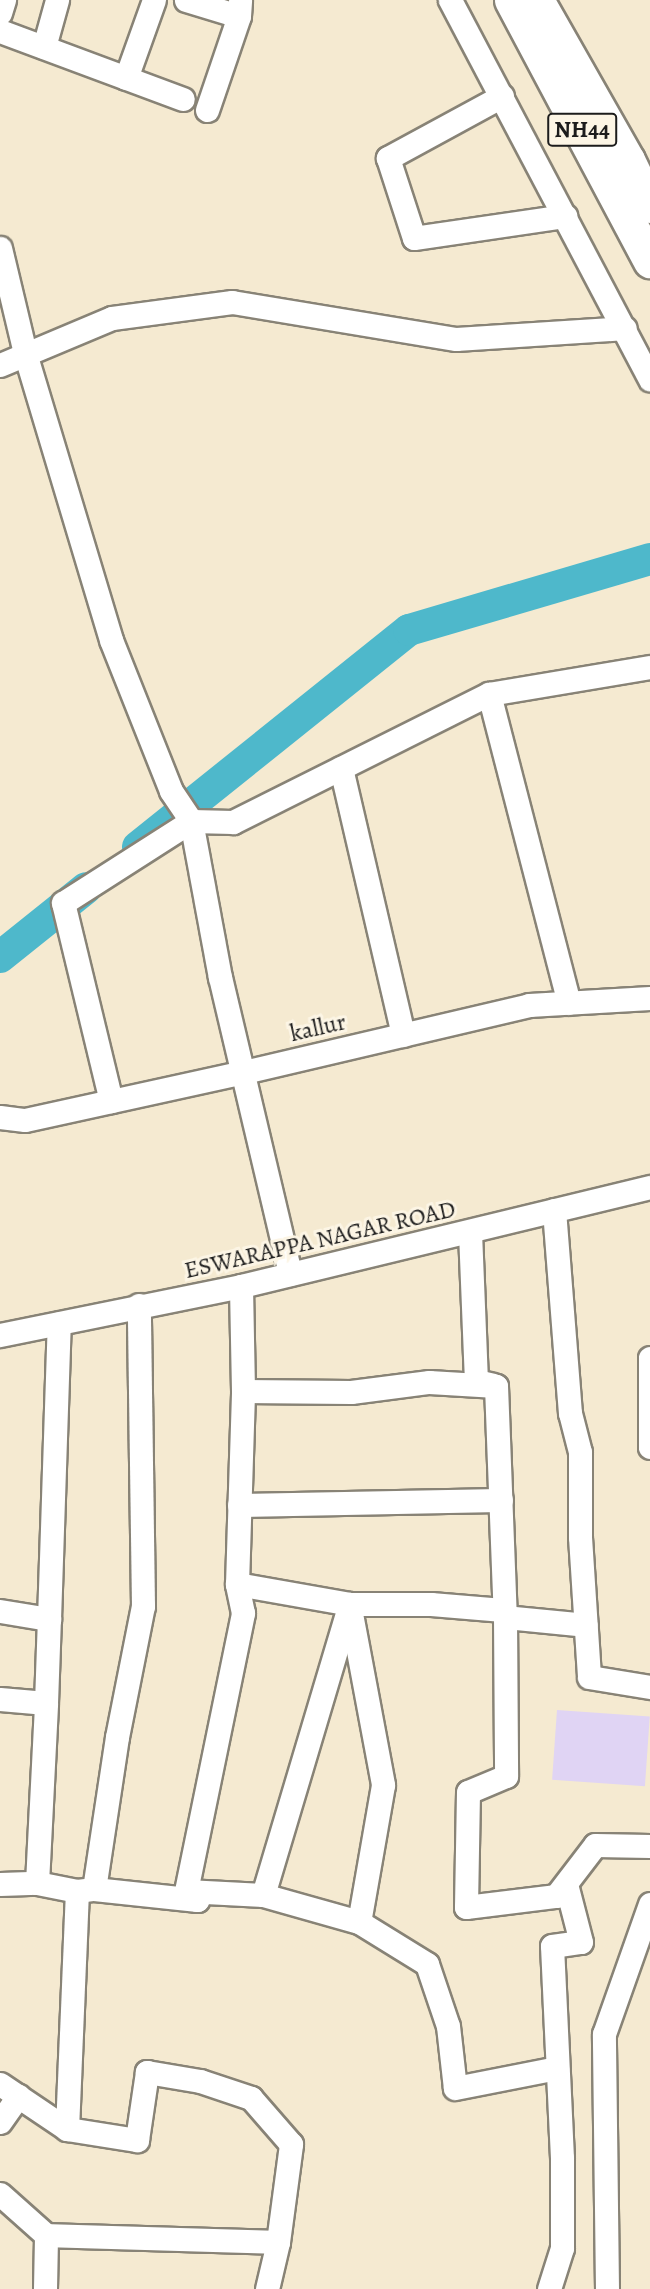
<!DOCTYPE html>
<html>
<head>
<meta charset="utf-8">
<style>
  body { margin:0 }
  #map { position:relative; width:650px; height:2289px; overflow:hidden; background:#f5ead1; font-family:Alegreya,serif }
  div>[style] { position:absolute }
  [style*='--x'] { left:calc(var(--x)*1px); top:calc(var(--y)*1px); width:calc(var(--w)*1px); rotate:calc(var(--a)*1deg) }
  .built>* { inset:0; background:#e0d4f4; transform-origin:0 0 }
  .river>* { height:32px; margin:-16px; padding:0 16px; transform-origin:16px; border-radius:16px; background:#4eb8cb }
  .roads { filter:drop-shadow(2px 0 #888376) drop-shadow(-2px 0 #888376) drop-shadow(0 2px #888376) drop-shadow(0 -2px #888376) }
  .minor>* { height:23px; margin:-11.5px; padding:0 11.5px; transform-origin:11.5px; border-radius:11.5px; background:#fff }
  .highway>* { height:33px; margin:-16.5px; padding:0 16.5px; transform-origin:16.5px; border-radius:16.5px; background:#fff }
  span { translate:-50% -50%; white-space:nowrap; text-align:center; line-height:1.15; -webkit-text-stroke:6px #fcf5e5; paint-order:stroke }
  .shield-label span { padding:2px 5px; background:#fcf5e5; border:2px solid; border-radius:5px; -webkit-text-stroke-width:0 }
  .shield-label { font-size:23px; color:#1c1c1c; font-weight:700 }
  .street-label { font-size:24px; color:#1c1c1c }
</style>
</head>
<body>
<div id="map">
  <div class="built">
    <div style="left:557px;top:1710px;width:93px;height:70px;rotate:4deg"></div>
  </div>
  <div class="river">
    <div style="--x:138;--y:847;--w:347;--a:-38.7"></div>
    <div style="--x:409;--y:630;--w:251;--a:-16.4"></div>
    <div style="--x:0;--y:957;--w:110;--a:-38.7"></div>
  </div>
  <div class="roads">
    <div class="minor">
      <div style="--x:186;--y:0;--w:55;--a:16.8"></div>
      <div style="--x:450;--y:0;--w:429;--a:62.2"></div>
      <div style="--x:0;--y:13;--w:14;--a:-73"></div>
      <div style="--x:0;--y:31;--w:195;--a:20.4"></div>
      <div style="--x:44;--y:47;--w:49;--a:-74.5"></div>
      <div style="--x:126;--y:78;--w:83;--a:-70.3"></div>
      <div style="--x:502;--y:96;--w:130;--a:151.5"></div>
      <div style="--x:388;--y:158;--w:84;--a:72"></div>
      <div style="--x:414;--y:238;--w:153;--a:-8.3"></div>
      <div style="--x:207;--y:110;--w:99;--a:-71.2"></div>
      <div style="--x:239;--y:16;--w:16;--a:-86"></div>
      <div style="--x:0;--y:248;--w:108;--a:76.6"></div>
      <div style="--x:25;--y:353;--w:300;--a:73.3"></div>
      <div style="--x:111;--y:640;--w:162;--a:68.3"></div>
      <div style="--x:171;--y:791;--w:36;--a:56"></div>
      <div style="--x:191;--y:821;--w:159;--a:79.5"></div>
      <div style="--x:220;--y:977;--w:305;--a:76.7"></div>
      <div style="--x:0;--y:365;--w:121;--a:-22.8"></div>
      <div style="--x:112;--y:318;--w:121;--a:-7.6"></div>
      <div style="--x:232;--y:302;--w:227;--a:9.4"></div>
      <div style="--x:456;--y:339;--w:169;--a:-3.7"></div>
      <div style="--x:489;--y:694;--w:319;--a:75.5"></div>
      <div style="--x:341;--y:768;--w:274;--a:76.9"></div>
      <div style="--x:111;--y:1101;--w:204;--a:-103.6"></div>
      <div style="--x:63;--y:903;--w:152;--a:-32.6"></div>
      <div style="--x:191;--y:821;--w:42;--a:1.4"></div>
      <div style="--x:233;--y:822;--w:286;--a:-26.6"></div>
      <div style="--x:489;--y:694;--w:163;--a:-9.5"></div>
      <div style="--x:0;--y:1117;--w:25;--a:7"></div>
      <div style="--x:25;--y:1120;--w:224;--a:-12.4"></div>
      <div style="--x:244;--y:1072;--w:293;--a:-13.2"></div>
      <div style="--x:529;--y:1005;--w:121;--a:-3.3"></div>
      <div style="--x:554;--y:1210;--w:204;--a:85.5"></div>
      <div style="--x:570;--y:1413;--w:40;--a:75.6"></div>
      <div style="--x:580;--y:1452;--w:85;--a:90"></div>
      <div style="--x:580;--y:1537;--w:140;--a:86.3"></div>
      <div style="--x:589;--y:1677;--w:62;--a:9.3"></div>
      <div style="--x:470;--y:1232;--w:149;--a:87.7"></div>
      <div style="--x:476;--y:1381;--w:17;--a:13"></div>
      <div style="--x:0;--y:1335;--w:246;--a:-11.5"></div>
      <div style="--x:241;--y:1286;--w:421;--a:-13.6"></div>
      <div style="--x:650;--y:1358;--w:89;--a:90"></div>
      <div style="--x:496;--y:1386;--w:231;--a:87.8"></div>
      <div style="--x:505;--y:1617;--w:81;--a:5.6"></div>
      <div style="--x:243;--y:1391;--w:108;--a:0.5"></div>
      <div style="--x:351;--y:1392;--w:79;--a:-7.3"></div>
      <div style="--x:429;--y:1382;--w:67;--a:3.4"></div>
      <div style="--x:239;--y:1505;--w:262;--a:-1.1"></div>
      <div style="--x:237;--y:1584;--w:115;--a:10"></div>
      <div style="--x:350;--y:1604;--w:81;--a:0"></div>
      <div style="--x:431;--y:1604;--w:72;--a:4.8"></div>
      <div style="--x:350;--y:1608;--w:180;--a:79.4"></div>
      <div style="--x:383;--y:1785;--w:139;--a:99.9"></div>
      <div style="--x:0;--y:1611;--w:50;--a:9.3"></div>
      <div style="--x:49;--y:1619;--w:296;--a:-88.1"></div>
      <div style="--x:505;--y:1617;--w:159;--a:89.6"></div>
      <div style="--x:506;--y:1776;--w:41;--a:157.2"></div>
      <div style="--x:468;--y:1792;--w:115;--a:91"></div>
      <div style="--x:466;--y:1907;--w:91;--a:-7"></div>
      <div style="--x:556;--y:1896;--w:64;--a:-52.6"></div>
      <div style="--x:595;--y:1845;--w:55;--a:1"></div>
      <div style="--x:0;--y:1699;--w:46;--a:5"></div>
      <div style="--x:46;--y:1703;--w:84;--a:-88"></div>
      <div style="--x:37;--y:1883;--w:180;--a:-87.1"></div>
      <div style="--x:0;--y:1884;--w:37;--a:-2"></div>
      <div style="--x:37;--y:1883;--w:41;--a:11.3"></div>
      <div style="--x:77;--y:1891;--w:17;--a:-7"></div>
      <div style="--x:94;--y:1889;--w:104;--a:6.1"></div>
      <div style="--x:197;--y:1900;--w:14;--a:-141"></div>
      <div style="--x:186;--y:1891;--w:284;--a:-78.4"></div>
      <div style="--x:243;--y:1613;--w:30;--a:-102"></div>
      <div style="--x:237;--y:1584;--w:193;--a:-88.2"></div>
      <div style="--x:243;--y:1391;--w:105;--a:-91.1"></div>
      <div style="--x:94;--y:1889;--w:154;--a:-81.4"></div>
      <div style="--x:117;--y:1737;--w:134;--a:-78.8"></div>
      <div style="--x:143;--y:1606;--w:301;--a:-90.8"></div>
      <div style="--x:186;--y:1891;--w:77;--a:3"></div>
      <div style="--x:263;--y:1895;--w:304;--a:-73.4"></div>
      <div style="--x:263;--y:1895;--w:100;--a:15.7"></div>
      <div style="--x:359;--y:1922;--w:80;--a:31.7"></div>
      <div style="--x:427;--y:1964;--w:65;--a:71.3"></div>
      <div style="--x:448;--y:2026;--w:62;--a:83.6"></div>
      <div style="--x:455;--y:2088;--w:104;--a:-11.1"></div>
      <div style="--x:0;--y:2084;--w:81;--a:33.9"></div>
      <div style="--x:67;--y:2129;--w:238;--a:-87.6"></div>
      <div style="--x:0;--y:2122;--w:32;--a:-55"></div>
      <div style="--x:0;--y:2194;--w:62;--a:41.7"></div>
      <div style="--x:45;--y:2289;--w:54;--a:-88.9"></div>
      <div style="--x:46;--y:2235;--w:232;--a:1.7"></div>
      <div style="--x:278;--y:2242;--w:99;--a:-82.4"></div>
      <div style="--x:291;--y:2144;--w:61;--a:-131"></div>
      <div style="--x:251;--y:2098;--w:54;--a:-161.6"></div>
      <div style="--x:200;--y:2081;--w:54;--a:-170.4"></div>
      <div style="--x:147;--y:2072;--w:69;--a:98.4"></div>
      <div style="--x:137;--y:2140;--w:71;--a:-171.1"></div>
      <div style="--x:267;--y:2289;--w:48;--a:-76.8"></div>
      <div style="--x:549;--y:2289;--w:43;--a:-72.4"></div>
      <div style="--x:562;--y:2248;--w:90;--a:-90"></div>
      <div style="--x:562;--y:2158;--w:212;--a:-92.7"></div>
      <div style="--x:552;--y:1946;--w:29;--a:-8"></div>
      <div style="--x:581;--y:1942;--w:60;--a:-104.5"></div>
      <div style="--x:607;--y:2289;--w:255;--a:-90.7"></div>
      <div style="--x:604;--y:2034;--w:138;--a:-70.5"></div>
    </div>
    <div class="highway">
      <div style="--x:511;--y:0;--w:296;--a:62"></div>
      <div style="--x:537;--y:0;--w:184;--a:60.4"></div>
      <div style="--x:628;--y:160;--w:51;--a:64.4"></div>
    </div>
  </div>
  <div class="shield-label">
    <span style="left:582px;top:130px">NH44</span>
  </div>
  <div class="street-label">
    <span style="left:318px;top:1028px;rotate:-13deg">kallur</span>
    <span style="left:320px;top:1240px;rotate:-13deg">ESWARAPPA NAGAR ROAD</span>
  </div>
</div>
</body>
</html>
